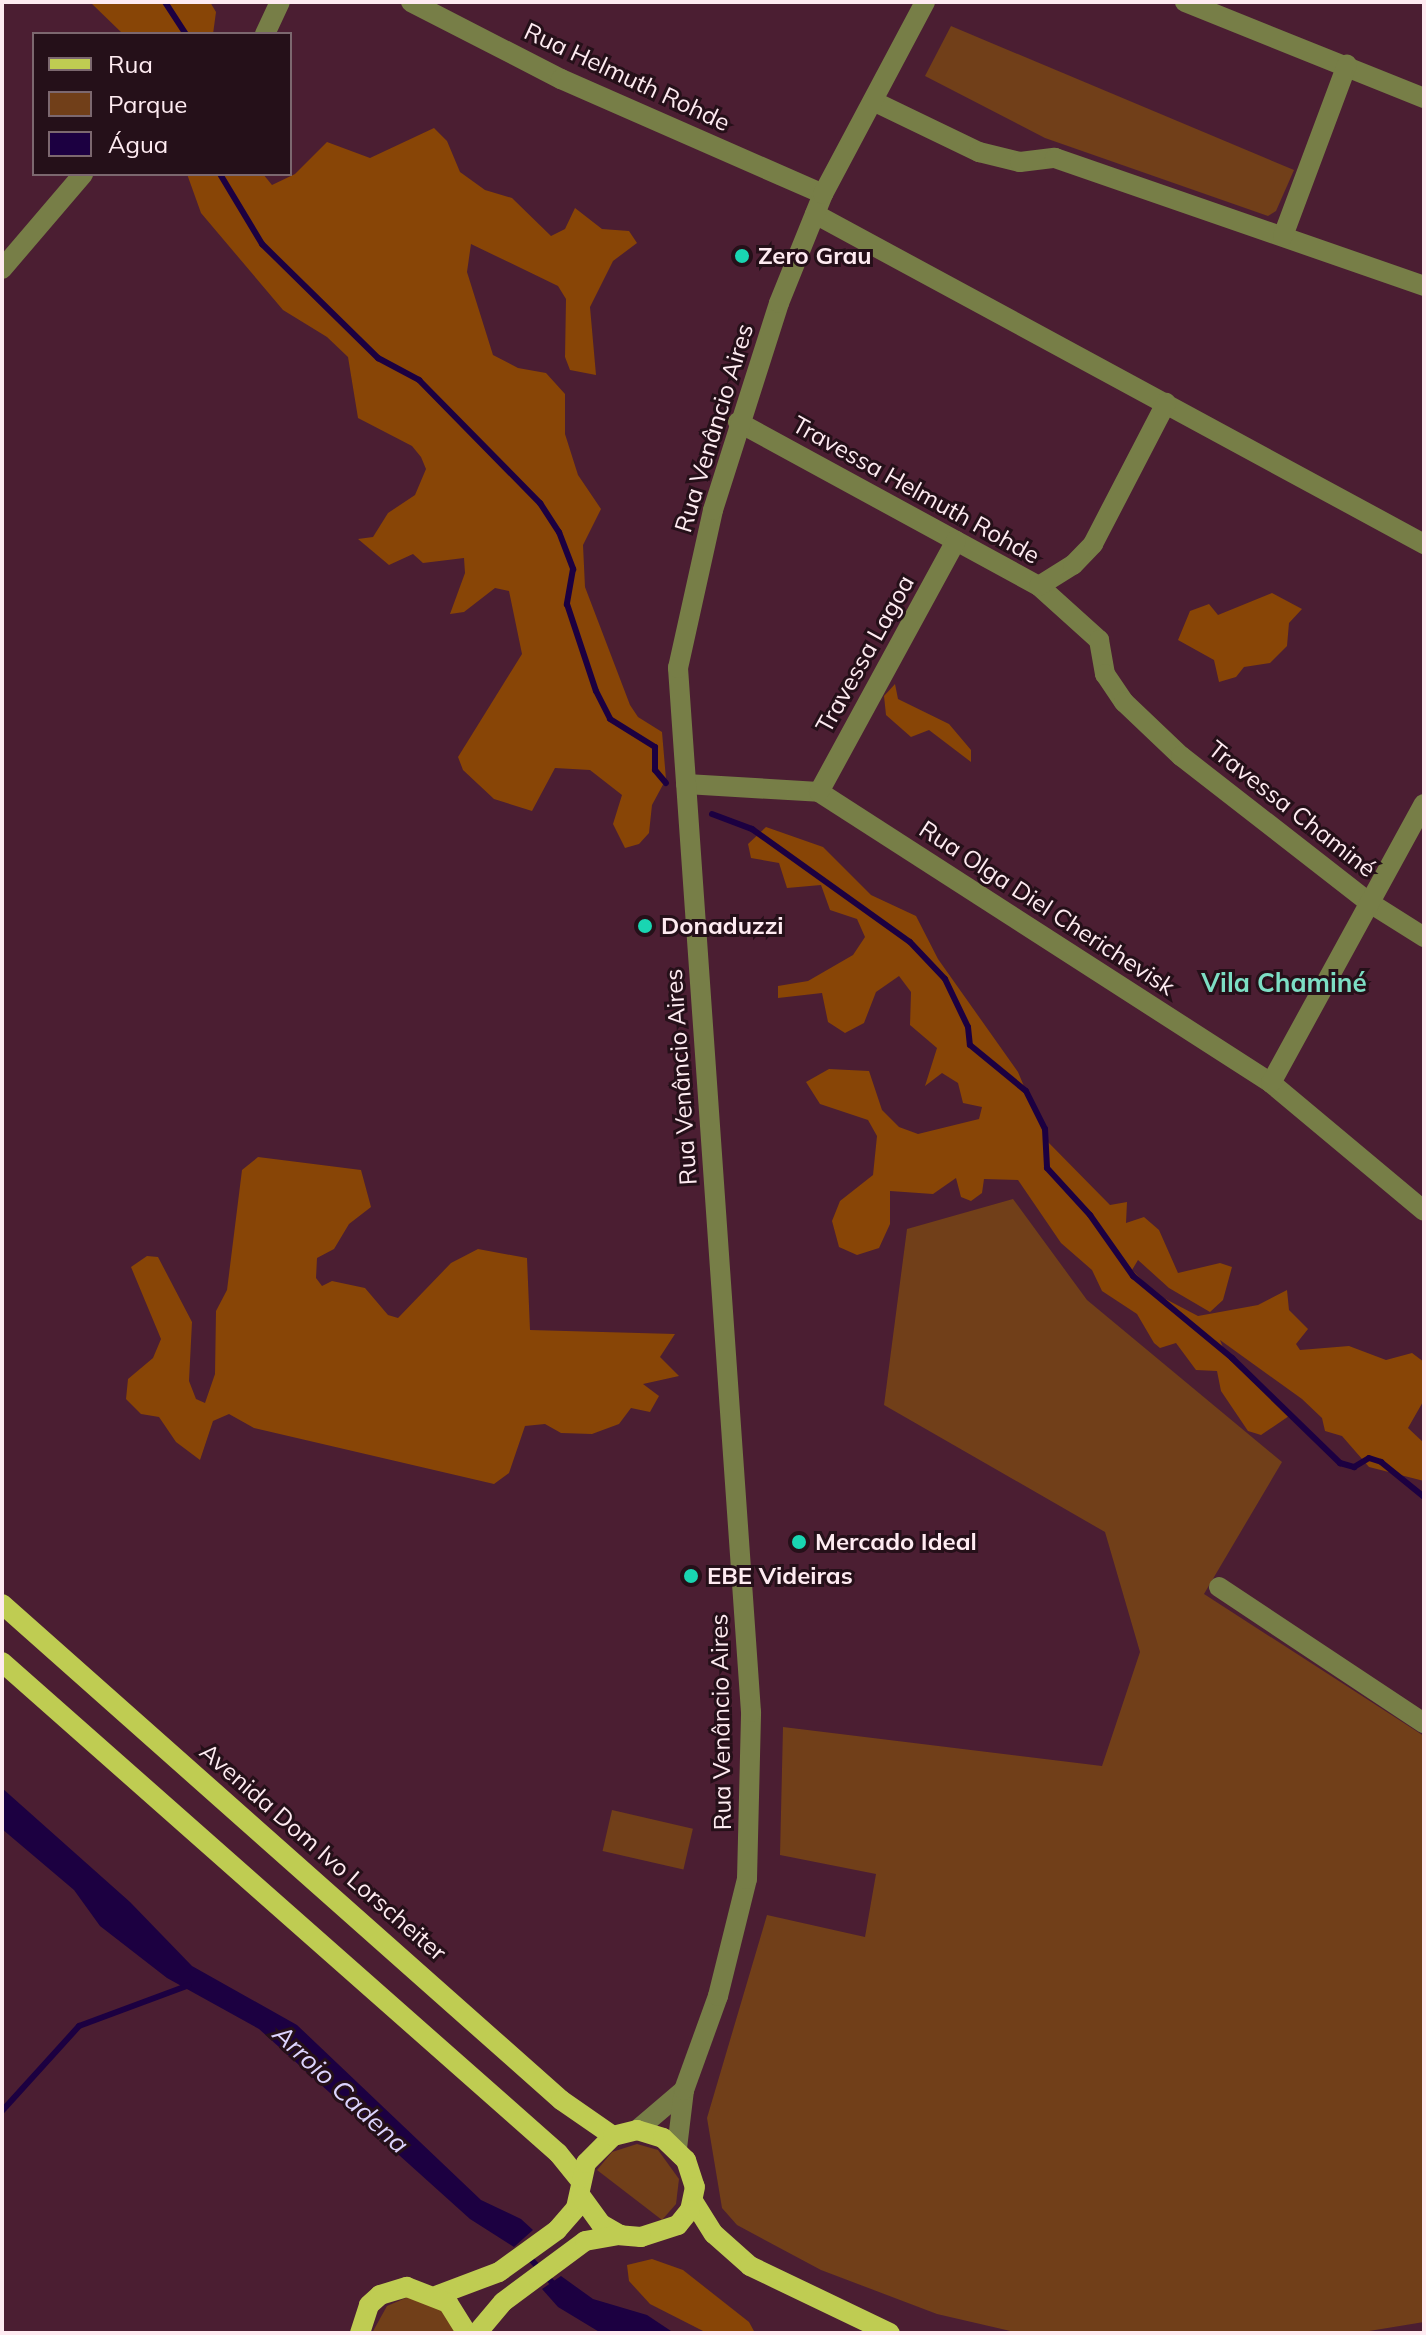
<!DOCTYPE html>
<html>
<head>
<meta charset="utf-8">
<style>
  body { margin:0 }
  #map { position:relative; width:1426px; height:2335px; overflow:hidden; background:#4b1e32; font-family:Mulish,sans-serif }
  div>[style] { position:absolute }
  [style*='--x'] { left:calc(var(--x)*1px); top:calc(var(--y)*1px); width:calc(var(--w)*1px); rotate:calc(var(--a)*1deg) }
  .green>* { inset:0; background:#713f19; transform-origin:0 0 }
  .forest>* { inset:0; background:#884506 }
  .water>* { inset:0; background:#1c0041 }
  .stream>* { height:6px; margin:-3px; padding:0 3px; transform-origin:3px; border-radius:3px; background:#1c0041 }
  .minor>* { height:20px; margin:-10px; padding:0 10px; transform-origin:10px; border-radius:10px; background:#777e47 }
  .major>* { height:20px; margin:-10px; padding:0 10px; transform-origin:10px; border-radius:10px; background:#bfcc52 }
  .dots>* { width:22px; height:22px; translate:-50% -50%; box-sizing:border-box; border:4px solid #251019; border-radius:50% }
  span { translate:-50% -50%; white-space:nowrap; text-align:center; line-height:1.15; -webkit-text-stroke:6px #251019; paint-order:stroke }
  .street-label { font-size:24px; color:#feebf1 }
  .poi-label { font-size:24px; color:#feebf1; font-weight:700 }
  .left { translate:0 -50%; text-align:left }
  .neighbourhood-label { font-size:26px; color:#7ddec4; font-weight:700 }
  .water-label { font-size:26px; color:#ddd4fe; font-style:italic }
  .frame { position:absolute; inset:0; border:4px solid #feebf1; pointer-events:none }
  .legend { position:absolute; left:32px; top:32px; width:260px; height:144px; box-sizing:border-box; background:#251019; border:2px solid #7c686f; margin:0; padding:10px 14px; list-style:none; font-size:24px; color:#feebf1 }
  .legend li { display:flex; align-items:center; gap:16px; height:40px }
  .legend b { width:40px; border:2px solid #7c686f }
</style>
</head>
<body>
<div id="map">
  <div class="green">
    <div style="clip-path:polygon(951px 26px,1294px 170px,1276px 211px,1268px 216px,1045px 138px,925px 76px)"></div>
    <div style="clip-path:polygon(1013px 1199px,1087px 1300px,1282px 1462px,1204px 1594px,1424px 1736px,1424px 2322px,1357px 2333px,1019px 2333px,937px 2314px,821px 2270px,737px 2225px,722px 2208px,707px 2118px,767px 1915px,865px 1937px,876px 1874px,780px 1855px,783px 1727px,1102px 1766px,1140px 1652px,1105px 1532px,884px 1405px,907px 1229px)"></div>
    <div style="left:612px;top:1810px;width:83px;height:42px;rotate:13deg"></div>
    <div style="clip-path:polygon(637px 2144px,658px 2150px,679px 2179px,676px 2204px,662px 2220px,597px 2170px,612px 2152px)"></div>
    <div style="clip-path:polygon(408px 2297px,440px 2305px,457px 2333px,372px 2333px,387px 2306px)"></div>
  </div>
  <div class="forest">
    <div style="clip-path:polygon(90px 2px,210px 2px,216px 12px,213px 34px,123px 34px)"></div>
    <div style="clip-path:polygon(434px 128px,447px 141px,460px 172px,485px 190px,512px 198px,551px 236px,565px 229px,575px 208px,602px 229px,629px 231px,637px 243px,613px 261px,590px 307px,596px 375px,570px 370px,565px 357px,566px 299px,558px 286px,471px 244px,467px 272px,493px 355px,518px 368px,546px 373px,565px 394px,565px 434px,578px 475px,601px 509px,583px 545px,585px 587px,630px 705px,638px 717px,662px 732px,666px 779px,652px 805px,649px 833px,639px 844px,625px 848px,613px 824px,622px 795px,590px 770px,555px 768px,532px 811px,494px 799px,463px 770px,458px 757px,522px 654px,509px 591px,495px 588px,464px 612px,450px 614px,465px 573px,464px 558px,423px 563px,413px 554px,389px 565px,358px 539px,373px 537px,388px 513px,415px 495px,426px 469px,421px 457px,412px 446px,358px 418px,348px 357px,327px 337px,283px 310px,201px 213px,187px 174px,263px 174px,272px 185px,295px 174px,327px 142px,370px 158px)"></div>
    <div style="clip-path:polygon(1272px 593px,1302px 609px,1289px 623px,1287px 646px,1270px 663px,1244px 667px,1236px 677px,1219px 682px,1214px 660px,1178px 640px,1190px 611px,1209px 604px,1218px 615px)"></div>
    <div style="clip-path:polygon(895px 684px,898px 699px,949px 724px,971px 750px,971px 762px,929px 730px,911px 737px,886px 715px,884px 696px)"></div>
    <div style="clip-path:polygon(766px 827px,823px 847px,871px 895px,916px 916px,938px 959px,1018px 1072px,1047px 1141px,1110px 1205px,1127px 1202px,1126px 1223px,1144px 1217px,1159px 1230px,1178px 1273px,1220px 1263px,1232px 1267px,1223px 1300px,1210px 1312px,1169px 1288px,1138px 1260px,1132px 1270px,1156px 1294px,1198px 1316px,1258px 1305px,1287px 1290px,1289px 1310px,1308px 1329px,1296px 1344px,1300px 1350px,1349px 1346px,1386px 1360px,1412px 1353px,1424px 1362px,1424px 1400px,1408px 1428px,1424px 1443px,1424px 1481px,1369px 1467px,1342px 1436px,1325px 1431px,1322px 1418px,1302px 1399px,1220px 1340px,1227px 1357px,1289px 1416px,1261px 1435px,1248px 1431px,1221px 1391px,1217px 1371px,1196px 1370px,1176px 1343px,1160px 1348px,1154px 1343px,1137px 1314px,1102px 1291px,1092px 1270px,1061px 1243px,1018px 1180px,984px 1179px,982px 1193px,971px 1201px,961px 1197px,956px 1178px,933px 1194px,890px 1191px,890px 1224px,879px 1248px,857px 1255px,839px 1247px,832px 1221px,840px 1201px,873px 1175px,877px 1136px,868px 1120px,820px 1104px,806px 1082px,829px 1069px,869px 1071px,882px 1110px,899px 1127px,918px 1134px,979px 1119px,982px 1107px,963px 1103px,958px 1083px,942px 1073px,925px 1086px,937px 1048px,910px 1025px,911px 992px,899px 976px,876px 992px,864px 1023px,845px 1033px,828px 1022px,822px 993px,778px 998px,778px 986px,808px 981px,853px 955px,865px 937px,857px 919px,830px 910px,821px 885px,787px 888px,779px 863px,751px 858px,748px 844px)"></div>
    <div style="clip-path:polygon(258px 1157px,361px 1170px,371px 1207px,349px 1224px,334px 1249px,317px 1258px,316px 1278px,322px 1286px,332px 1281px,365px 1288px,388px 1315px,398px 1318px,451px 1263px,478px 1249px,527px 1258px,530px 1330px,675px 1334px,660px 1357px,679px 1376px,643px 1384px,659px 1396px,650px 1412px,631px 1408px,619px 1424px,592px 1434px,561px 1433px,545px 1424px,525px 1426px,509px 1473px,494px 1484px,254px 1428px,229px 1414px,213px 1421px,200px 1460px,176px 1442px,159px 1417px,141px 1414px,126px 1399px,128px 1379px,153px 1358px,161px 1339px,131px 1267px,147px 1256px,158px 1257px,192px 1322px,189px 1381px,196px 1399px,205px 1403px,215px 1374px,216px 1311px,227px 1290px,242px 1170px)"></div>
    <div style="clip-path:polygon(652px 2259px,683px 2270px,749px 2322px,755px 2333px,707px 2333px,650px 2304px,629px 2281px,627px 2265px)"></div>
  </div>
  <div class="water">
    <div style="clip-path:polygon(2px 1788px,130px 1902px,192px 1966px,297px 2025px,481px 2200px,521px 2219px,533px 2230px,514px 2247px,470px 2219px,259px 2029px,167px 1978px,100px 1926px,74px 1890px,2px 1829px)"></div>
    <div style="clip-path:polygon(561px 2276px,593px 2299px,647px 2315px,674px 2333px,601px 2333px,558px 2307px,542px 2289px)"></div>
  </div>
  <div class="stream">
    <div style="--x:165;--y:2;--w:38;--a:57"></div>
    <div style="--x:220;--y:174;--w:82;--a:59"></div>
    <div style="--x:262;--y:244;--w:163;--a:44.5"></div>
    <div style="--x:378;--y:358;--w:47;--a:28.2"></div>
    <div style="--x:419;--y:380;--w:173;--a:45.5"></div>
    <div style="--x:540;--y:503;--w:35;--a:57"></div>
    <div style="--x:559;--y:532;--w:40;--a:69"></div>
    <div style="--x:573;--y:569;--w:36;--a:100"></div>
    <div style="--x:567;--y:604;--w:92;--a:71.6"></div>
    <div style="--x:596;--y:691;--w:31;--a:63"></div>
    <div style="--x:610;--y:719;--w:53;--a:31.9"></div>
    <div style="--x:655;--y:747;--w:23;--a:90"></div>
    <div style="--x:655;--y:770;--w:17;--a:50"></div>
    <div style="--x:712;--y:814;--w:43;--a:20.6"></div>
    <div style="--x:752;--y:829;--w:194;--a:35.6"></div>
    <div style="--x:910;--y:942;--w:51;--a:46.6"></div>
    <div style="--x:945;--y:979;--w:53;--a:64.4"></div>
    <div style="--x:968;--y:1027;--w:18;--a:84"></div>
    <div style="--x:970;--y:1045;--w:72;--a:39.4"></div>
    <div style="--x:1026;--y:1091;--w:42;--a:63.4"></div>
    <div style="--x:1045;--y:1129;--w:39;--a:87"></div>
    <div style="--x:1047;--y:1168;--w:64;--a:47.5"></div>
    <div style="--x:1090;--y:1215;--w:75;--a:54.8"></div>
    <div style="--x:1133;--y:1276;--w:129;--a:39.6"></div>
    <div style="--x:1232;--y:1358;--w:151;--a:44.2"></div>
    <div style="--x:1340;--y:1463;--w:15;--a:16"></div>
    <div style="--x:1354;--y:1467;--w:17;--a:-31"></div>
    <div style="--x:1369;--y:1458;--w:13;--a:18"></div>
    <div style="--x:1381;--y:1462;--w:55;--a:39.1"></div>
    <div style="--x:2;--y:2111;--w:115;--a:-47.8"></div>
    <div style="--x:79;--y:2026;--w:117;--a:-20.4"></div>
    <div style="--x:527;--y:2255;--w:45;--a:47.7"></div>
  </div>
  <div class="minor">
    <div style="--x:411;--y:2;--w:169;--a:27.2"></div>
    <div style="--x:561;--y:79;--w:286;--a:23.7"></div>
    <div style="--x:1185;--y:2;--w:258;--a:21.9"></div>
    <div style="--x:265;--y:34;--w:35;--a:-65"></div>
    <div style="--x:873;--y:101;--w:118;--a:25.7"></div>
    <div style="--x:979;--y:152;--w:42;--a:13.7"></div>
    <div style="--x:1020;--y:162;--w:35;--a:-7"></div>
    <div style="--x:1055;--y:158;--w:391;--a:19.1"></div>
    <div style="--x:815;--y:214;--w:693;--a:28.45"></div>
    <div style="--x:1283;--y:236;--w:183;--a:-69.5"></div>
    <div style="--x:2;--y:269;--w:125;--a:-49.5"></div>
    <div style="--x:738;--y:422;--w:343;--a:28.6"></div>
    <div style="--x:1039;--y:586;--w:81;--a:42"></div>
    <div style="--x:1099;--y:640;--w:35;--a:80"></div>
    <div style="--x:1105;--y:674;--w:34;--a:56"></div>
    <div style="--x:1124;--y:702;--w:79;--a:43.5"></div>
    <div style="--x:1181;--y:756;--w:239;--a:37.9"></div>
    <div style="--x:1370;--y:903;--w:64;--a:32.2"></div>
    <div style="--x:1039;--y:586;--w:40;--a:-32"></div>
    <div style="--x:1073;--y:565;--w:29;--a:-46"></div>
    <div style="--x:1093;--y:544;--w:159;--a:-62.6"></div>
    <div style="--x:686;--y:784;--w:133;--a:3.4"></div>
    <div style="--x:819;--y:792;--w:538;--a:32.77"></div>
    <div style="--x:1271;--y:1083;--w:199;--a:39.9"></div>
    <div style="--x:819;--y:792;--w:286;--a:-61.4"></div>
    <div style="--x:1271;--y:1083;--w:318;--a:-61.3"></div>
    <div style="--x:1219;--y:1587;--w:246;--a:33.6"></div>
    <div style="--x:637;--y:2130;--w:62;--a:-40.4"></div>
    <div style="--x:677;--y:2148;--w:58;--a:-83.1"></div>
    <div style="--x:684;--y:2090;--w:100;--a:-70.1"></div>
    <div style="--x:718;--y:1996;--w:121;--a:-76.1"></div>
    <div style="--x:747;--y:1879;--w:167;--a:-88.6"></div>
    <div style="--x:751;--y:1712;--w:1047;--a:-94"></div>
    <div style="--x:678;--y:668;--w:162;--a:-77.5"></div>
    <div style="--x:713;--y:510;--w:217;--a:-72.3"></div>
    <div style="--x:779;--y:303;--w:118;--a:-68"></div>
    <div style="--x:823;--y:194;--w:217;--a:-62"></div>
  </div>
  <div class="major">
    <div style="--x:2;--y:1604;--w:747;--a:41.58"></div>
    <div style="--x:561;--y:2100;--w:63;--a:34.7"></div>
    <div style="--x:2;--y:1662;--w:742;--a:41.45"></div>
    <div style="--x:558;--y:2153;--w:36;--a:51"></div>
    <div style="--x:693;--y:2201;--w:39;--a:58"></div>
    <div style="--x:714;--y:2234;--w:48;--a:41.6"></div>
    <div style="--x:750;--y:2266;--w:155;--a:25.6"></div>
    <div style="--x:438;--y:2295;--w:65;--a:-20.7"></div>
    <div style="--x:499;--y:2272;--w:72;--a:-35.9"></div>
    <div style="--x:557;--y:2230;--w:29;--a:-49"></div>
    <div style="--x:576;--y:2208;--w:46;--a:-77.5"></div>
    <div style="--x:586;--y:2163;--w:38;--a:-45"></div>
    <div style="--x:613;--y:2136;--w:25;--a:-14"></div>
    <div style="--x:637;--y:2130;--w:27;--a:17"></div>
    <div style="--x:663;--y:2138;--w:32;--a:44"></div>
    <div style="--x:686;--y:2160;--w:28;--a:72"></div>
    <div style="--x:695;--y:2187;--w:24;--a:102"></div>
    <div style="--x:690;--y:2210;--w:19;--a:129"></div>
    <div style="--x:678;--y:2225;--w:39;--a:162"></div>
    <div style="--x:641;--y:2237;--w:21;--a:-175"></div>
    <div style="--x:620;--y:2235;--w:22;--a:-150"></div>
    <div style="--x:601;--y:2224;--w:34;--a:-126"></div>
    <div style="--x:360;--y:2333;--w:29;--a:-72"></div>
    <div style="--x:369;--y:2305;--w:15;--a:-42"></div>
    <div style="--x:380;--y:2295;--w:28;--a:-17"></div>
    <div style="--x:407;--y:2287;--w:44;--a:21.3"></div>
    <div style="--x:448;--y:2303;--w:36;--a:58"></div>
    <div style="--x:477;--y:2333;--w:40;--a:-50"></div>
    <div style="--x:503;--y:2302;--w:102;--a:-36.6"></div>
    <div style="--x:585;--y:2241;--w:36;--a:-10"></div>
  </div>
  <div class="dots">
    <div style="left:742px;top:256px;background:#19d5b2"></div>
    <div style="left:645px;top:926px;background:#19d5b2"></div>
    <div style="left:799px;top:1542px;background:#19d5b2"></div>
    <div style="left:691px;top:1576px;background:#19d5b2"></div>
  </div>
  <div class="street-label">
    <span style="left:627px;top:77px;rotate:25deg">Rua Helmuth Rohde</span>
    <span style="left:714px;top:428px;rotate:-73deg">Rua Venâncio Aires</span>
    <span style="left:916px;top:490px;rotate:29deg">Travessa Helmuth Rohde</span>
    <span style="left:865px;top:654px;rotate:-61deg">Travessa Lagoa</span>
    <span style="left:1292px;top:809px;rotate:38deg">Travessa Chaminé</span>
    <span style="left:1047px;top:908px;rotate:33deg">Rua Olga Diel Cherichevisk</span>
    <span style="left:681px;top:1077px;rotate:-94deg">Rua Venâncio Aires</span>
    <span style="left:721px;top:1722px;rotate:-91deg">Rua Venâncio Aires</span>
    <span style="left:323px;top:1852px;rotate:41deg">Avenida Dom Ivo Lorscheiter</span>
  </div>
  <div class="poi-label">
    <span class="left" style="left:758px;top:256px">Zero Grau</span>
    <span class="left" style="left:661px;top:926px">Donaduzzi</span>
    <span class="left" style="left:815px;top:1542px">Mercado Ideal</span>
    <span class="left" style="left:707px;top:1576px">EBE Videiras</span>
  </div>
  <div class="neighbourhood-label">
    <span style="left:1284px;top:983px">Vila Chaminé</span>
  </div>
  <div class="water-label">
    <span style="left:341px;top:2089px;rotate:43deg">Arroio Cadena</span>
  </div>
  <div class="frame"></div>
  <ul class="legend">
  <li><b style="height:10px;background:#bfcc52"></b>Rua</li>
  <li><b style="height:22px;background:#713f19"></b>Parque</li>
  <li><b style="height:22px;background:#1c0041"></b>Água</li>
  </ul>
</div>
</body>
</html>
